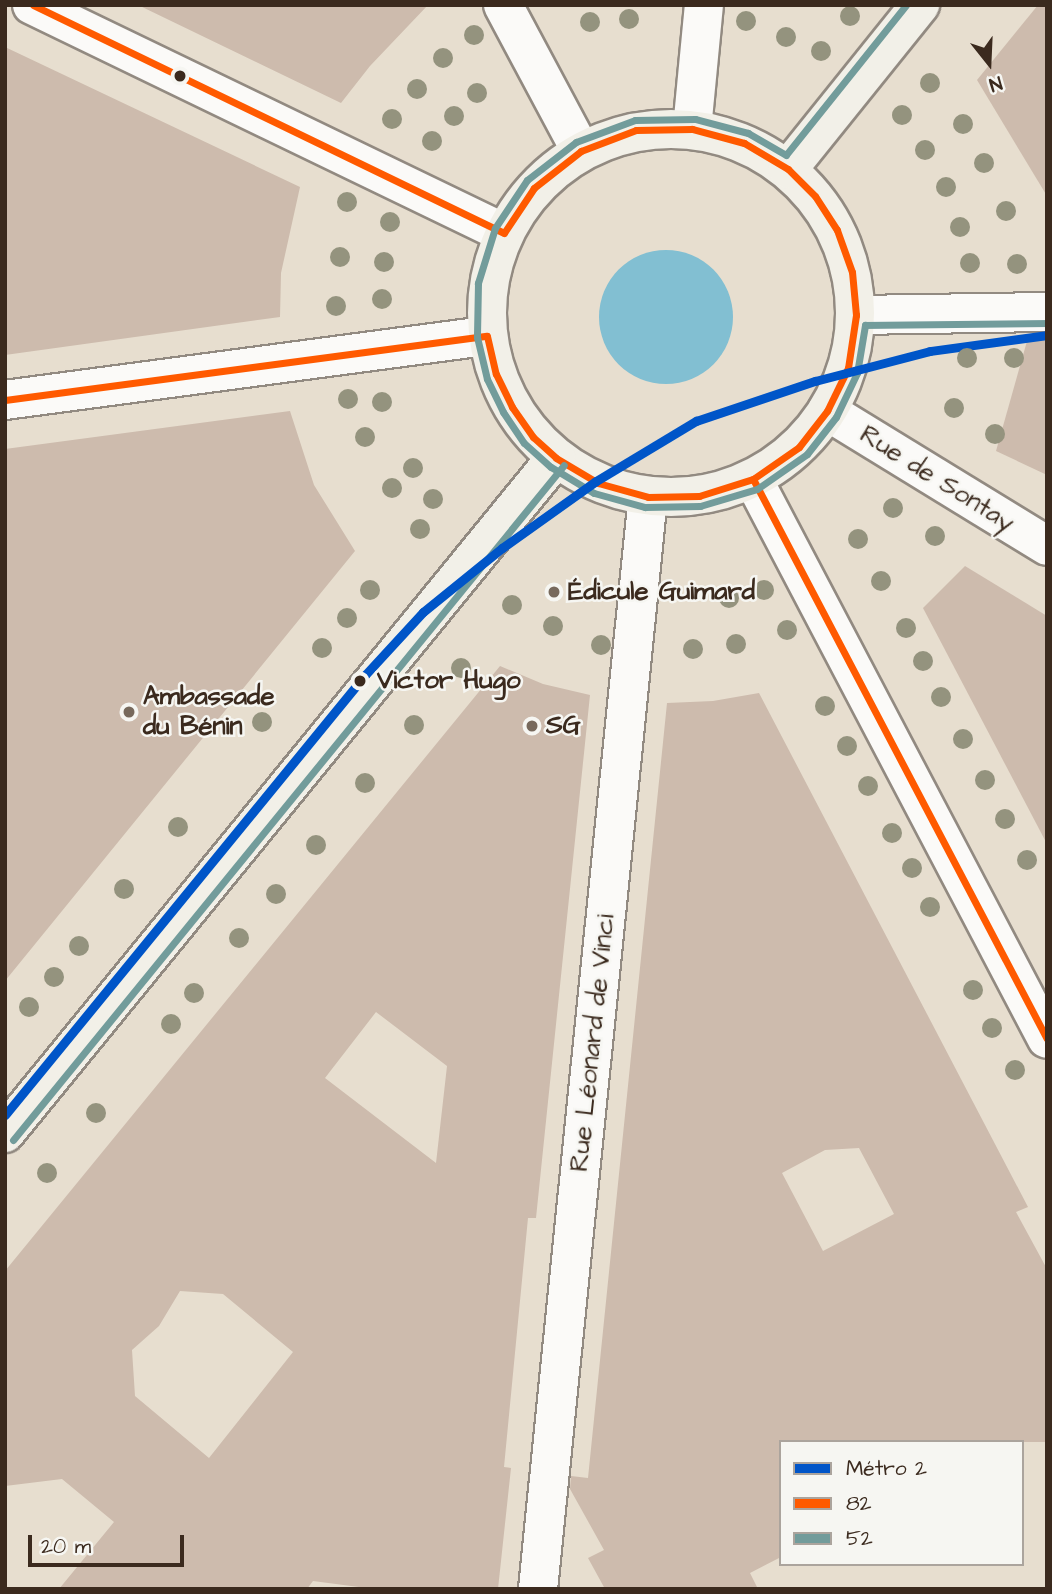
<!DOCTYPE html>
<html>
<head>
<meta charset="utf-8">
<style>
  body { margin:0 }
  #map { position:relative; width:1052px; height:1594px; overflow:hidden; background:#e7decf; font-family:"Architects Daughter",sans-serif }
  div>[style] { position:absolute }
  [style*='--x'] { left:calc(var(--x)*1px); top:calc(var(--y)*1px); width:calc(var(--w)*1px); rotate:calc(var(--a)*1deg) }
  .water>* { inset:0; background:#82bfd2 }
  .round { border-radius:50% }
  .building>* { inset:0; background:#cdbbad }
  .roads { filter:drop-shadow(2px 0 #928a81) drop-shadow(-2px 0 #928a81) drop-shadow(0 2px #928a81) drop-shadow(0 -2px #928a81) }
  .minor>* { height:38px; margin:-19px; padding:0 19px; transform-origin:19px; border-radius:19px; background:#fbfaf8 }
  .tertiary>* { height:38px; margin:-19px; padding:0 19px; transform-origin:19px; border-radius:19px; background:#fbfaf8 }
  .secondary>* { height:38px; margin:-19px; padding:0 19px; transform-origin:19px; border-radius:19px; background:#f2f0e8 }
  .secondary>.ring { margin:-19px; padding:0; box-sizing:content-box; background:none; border:38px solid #f2f0e8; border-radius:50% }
  .bus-1>* { height:7px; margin:-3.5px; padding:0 3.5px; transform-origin:3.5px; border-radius:3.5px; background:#ff5a00 }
  .bus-2>* { height:7px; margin:-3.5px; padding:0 3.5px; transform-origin:3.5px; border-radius:3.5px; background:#729c9b }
  .metro-1>* { height:9px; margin:-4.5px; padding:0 4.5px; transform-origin:4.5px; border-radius:4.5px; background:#0055c8 }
  .trees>* { width:20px; height:20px; margin:-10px; border-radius:50%; background:#94937e }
  .dots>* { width:19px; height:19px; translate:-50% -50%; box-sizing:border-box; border:4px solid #f6f6f2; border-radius:50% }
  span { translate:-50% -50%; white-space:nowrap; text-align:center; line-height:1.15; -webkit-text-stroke:5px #f6f6f2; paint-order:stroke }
  .street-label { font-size:26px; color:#3b2a1e }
  .poi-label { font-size:26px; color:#3b2a1e; font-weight:700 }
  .left { translate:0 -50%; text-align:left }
  .stop-label { font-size:26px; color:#3b2a1e; font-weight:700 }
  .frame { position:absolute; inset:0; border:7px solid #3b2a1e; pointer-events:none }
  .legend { position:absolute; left:779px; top:1440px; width:245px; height:126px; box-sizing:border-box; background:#f6f6f2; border:2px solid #aba49d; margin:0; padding:9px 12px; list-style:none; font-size:21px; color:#3b2a1e }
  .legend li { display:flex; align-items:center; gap:14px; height:35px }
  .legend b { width:35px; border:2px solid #aba49d }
  .north { position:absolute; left:954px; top:28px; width:70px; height:70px; -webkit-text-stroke:5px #f6f6f2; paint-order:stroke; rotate:162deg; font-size:19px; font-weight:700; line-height:28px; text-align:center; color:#3b2a1e }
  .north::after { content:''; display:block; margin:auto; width:24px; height:32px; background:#3b2a1e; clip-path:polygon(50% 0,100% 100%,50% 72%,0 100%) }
  .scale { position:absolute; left:28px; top:1535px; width:156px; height:32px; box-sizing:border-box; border:4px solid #3b2a1e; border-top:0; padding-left:9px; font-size:21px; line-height:24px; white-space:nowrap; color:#3b2a1e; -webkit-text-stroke:5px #f6f6f2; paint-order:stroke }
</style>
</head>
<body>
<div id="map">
  <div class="water">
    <div class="round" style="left:599px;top:250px;width:134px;height:134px"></div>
  </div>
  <div class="building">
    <div style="clip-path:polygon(138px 5px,428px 5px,370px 66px,341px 103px)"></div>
    <div style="clip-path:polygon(1038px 5px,1047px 5px,1047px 196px,977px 80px)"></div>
    <div style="clip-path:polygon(5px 47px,300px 187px,281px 273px,280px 317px,5px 355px)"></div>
    <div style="clip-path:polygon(1029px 334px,1047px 334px,1047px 475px,996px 451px)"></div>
    <div style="clip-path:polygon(290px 411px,314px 485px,355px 551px,5px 981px,5px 449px)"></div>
    <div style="clip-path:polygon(965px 566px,1047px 616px,1047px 844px,923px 608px)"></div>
    <div style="clip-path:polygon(evenodd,500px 666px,543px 684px,590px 695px,536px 1218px,528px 1218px,504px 1467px,511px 1468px,498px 1589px,374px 1589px,313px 1581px,307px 1589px,59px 1589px,114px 1522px,62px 1479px,5px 1486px,5px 1271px,500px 666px,376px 1012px,447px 1066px,436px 1163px,325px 1078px,376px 1012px,500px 666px,180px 1291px,223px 1294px,293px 1352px,209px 1458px,135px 1396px,132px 1350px,159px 1326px,180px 1291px)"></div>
    <div style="clip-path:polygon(evenodd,759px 693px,1028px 1207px,1016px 1212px,1047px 1269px,1047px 1442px,781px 1442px,781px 1557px,750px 1573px,758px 1589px,605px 1589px,588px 1558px,604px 1550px,570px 1489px,571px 1476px,588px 1478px,667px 703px,713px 701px,759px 693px,859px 1148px,894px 1214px,823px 1251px,782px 1173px,825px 1150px,859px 1148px)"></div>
  </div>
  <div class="roads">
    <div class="minor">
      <div style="--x:32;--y:5;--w:524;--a:25.78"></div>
      <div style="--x:692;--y:129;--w:125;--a:-84.5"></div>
      <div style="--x:5;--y:400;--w:486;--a:-7.6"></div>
      <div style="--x:827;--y:411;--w:258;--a:31.5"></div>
      <div style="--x:538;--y:1589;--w:1098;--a:-84.25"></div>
    </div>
    <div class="tertiary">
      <div style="--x:503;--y:5;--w:166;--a:61.9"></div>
      <div style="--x:856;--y:315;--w:191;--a:-0.9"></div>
      <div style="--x:753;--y:479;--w:632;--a:62.3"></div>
    </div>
    <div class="secondary">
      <div class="ring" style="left:487px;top:129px;width:330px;height:330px"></div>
      <div style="--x:788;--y:169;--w:211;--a:-51.2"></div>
      <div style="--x:5;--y:1133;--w:871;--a:-50.78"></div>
    </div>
  </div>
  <div class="bus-1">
    <div style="--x:5;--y:400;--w:486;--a:-7.6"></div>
    <div style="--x:487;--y:336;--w:39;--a:77"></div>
    <div style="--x:496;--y:374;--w:37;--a:64"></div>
    <div style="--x:512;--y:407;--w:37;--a:55"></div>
    <div style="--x:533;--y:437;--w:31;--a:42"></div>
    <div style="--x:556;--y:458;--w:49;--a:30.8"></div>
    <div style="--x:598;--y:483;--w:52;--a:15.6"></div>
    <div style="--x:648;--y:497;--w:51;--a:-1.1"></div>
    <div style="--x:699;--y:496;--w:57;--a:-17.5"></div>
    <div style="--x:753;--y:479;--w:56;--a:-34.8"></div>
    <div style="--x:799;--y:447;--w:46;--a:-52.1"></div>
    <div style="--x:827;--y:411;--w:48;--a:-64"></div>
    <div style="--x:848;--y:368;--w:54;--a:-81.4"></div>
    <div style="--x:856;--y:315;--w:43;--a:-95.3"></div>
    <div style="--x:852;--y:272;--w:45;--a:-109.7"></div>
    <div style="--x:837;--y:230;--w:40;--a:-122.9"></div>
    <div style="--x:815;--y:196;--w:38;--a:-135"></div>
    <div style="--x:788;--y:169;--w:51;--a:-149.4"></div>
    <div style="--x:744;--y:143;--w:54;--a:-164.9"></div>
    <div style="--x:692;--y:129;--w:56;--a:179"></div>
    <div style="--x:636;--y:130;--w:59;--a:159.1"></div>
    <div style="--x:581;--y:151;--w:60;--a:141.8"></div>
    <div style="--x:534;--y:188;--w:54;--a:123.7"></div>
    <div style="--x:504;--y:233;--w:523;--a:-154.17"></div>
    <div style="--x:753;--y:479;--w:632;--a:62.3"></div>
  </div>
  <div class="bus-2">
    <div style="--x:906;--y:5;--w:192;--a:128.7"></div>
    <div style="--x:786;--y:155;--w:44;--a:-149.9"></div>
    <div style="--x:748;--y:133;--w:55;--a:-165.2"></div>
    <div style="--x:695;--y:119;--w:60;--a:179"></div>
    <div style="--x:635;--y:120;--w:63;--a:159.6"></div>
    <div style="--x:576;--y:142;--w:62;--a:142.2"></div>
    <div style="--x:527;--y:180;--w:58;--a:123.7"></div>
    <div style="--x:495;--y:228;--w:58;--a:107.2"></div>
    <div style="--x:478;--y:283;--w:54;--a:91.1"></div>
    <div style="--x:477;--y:337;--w:43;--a:76.6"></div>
    <div style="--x:487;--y:379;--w:37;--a:64"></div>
    <div style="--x:503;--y:412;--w:37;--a:56"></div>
    <div style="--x:524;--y:443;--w:36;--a:42"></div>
    <div style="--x:551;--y:467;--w:50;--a:31.2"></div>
    <div style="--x:594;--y:493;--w:53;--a:15.4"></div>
    <div style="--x:645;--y:507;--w:55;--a:-1"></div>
    <div style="--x:700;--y:506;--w:59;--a:-16.6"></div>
    <div style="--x:757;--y:489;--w:61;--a:-35"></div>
    <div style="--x:807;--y:454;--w:47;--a:-51.9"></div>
    <div style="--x:836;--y:417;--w:49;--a:-64.5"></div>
    <div style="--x:857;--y:373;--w:49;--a:-80.5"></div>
    <div style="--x:865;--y:325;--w:182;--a:-0.6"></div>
    <div style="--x:13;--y:1140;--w:871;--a:-50.78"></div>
  </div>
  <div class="metro-1">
    <div style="--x:5;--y:1115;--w:569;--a:-50.71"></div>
    <div style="--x:365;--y:675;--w:86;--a:-47.4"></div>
    <div style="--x:423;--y:612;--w:102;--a:-39"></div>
    <div style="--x:502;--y:548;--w:115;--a:-35.5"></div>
    <div style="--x:596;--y:481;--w:117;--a:-31"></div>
    <div style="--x:696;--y:421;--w:126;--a:-18.6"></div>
    <div style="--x:815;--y:381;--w:119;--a:-14.6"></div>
    <div style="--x:930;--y:351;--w:118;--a:-7.8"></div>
  </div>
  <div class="trees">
    <div style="left:850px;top:16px"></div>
    <div style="left:629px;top:19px"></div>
    <div style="left:746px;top:21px"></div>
    <div style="left:590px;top:22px"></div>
    <div style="left:474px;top:35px"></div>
    <div style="left:786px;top:37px"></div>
    <div style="left:821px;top:51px"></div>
    <div style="left:443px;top:58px"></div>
    <div style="left:930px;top:83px"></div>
    <div style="left:417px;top:89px"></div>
    <div style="left:477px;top:93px"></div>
    <div style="left:902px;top:115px"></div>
    <div style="left:454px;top:116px"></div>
    <div style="left:392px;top:119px"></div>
    <div style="left:963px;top:124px"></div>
    <div style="left:432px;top:141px"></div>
    <div style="left:925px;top:150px"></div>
    <div style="left:984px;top:163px"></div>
    <div style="left:946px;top:187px"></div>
    <div style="left:347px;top:202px"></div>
    <div style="left:1006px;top:211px"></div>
    <div style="left:390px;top:222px"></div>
    <div style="left:960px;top:227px"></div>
    <div style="left:340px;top:257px"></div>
    <div style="left:384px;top:262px"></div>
    <div style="left:970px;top:263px"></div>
    <div style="left:1017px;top:264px"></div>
    <div style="left:382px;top:299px"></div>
    <div style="left:336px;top:306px"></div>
    <div style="left:967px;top:358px"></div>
    <div style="left:1014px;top:358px"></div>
    <div style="left:348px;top:399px"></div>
    <div style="left:382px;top:402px"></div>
    <div style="left:954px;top:408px"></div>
    <div style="left:995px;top:434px"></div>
    <div style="left:365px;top:437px"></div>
    <div style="left:413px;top:468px"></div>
    <div style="left:392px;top:488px"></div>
    <div style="left:433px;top:499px"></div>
    <div style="left:893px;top:508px"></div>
    <div style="left:420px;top:529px"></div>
    <div style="left:935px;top:536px"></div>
    <div style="left:858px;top:539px"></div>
    <div style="left:881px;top:581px"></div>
    <div style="left:370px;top:590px"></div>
    <div style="left:764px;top:590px"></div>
    <div style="left:729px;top:598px"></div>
    <div style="left:512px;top:605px"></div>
    <div style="left:347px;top:618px"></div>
    <div style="left:553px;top:626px"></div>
    <div style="left:906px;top:628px"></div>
    <div style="left:787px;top:630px"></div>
    <div style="left:736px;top:644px"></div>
    <div style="left:601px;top:645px"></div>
    <div style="left:322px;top:648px"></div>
    <div style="left:693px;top:649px"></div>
    <div style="left:923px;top:661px"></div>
    <div style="left:461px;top:668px"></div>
    <div style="left:941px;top:697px"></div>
    <div style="left:825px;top:706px"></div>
    <div style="left:262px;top:722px"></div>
    <div style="left:414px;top:725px"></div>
    <div style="left:963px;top:739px"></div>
    <div style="left:847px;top:746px"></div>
    <div style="left:985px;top:780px"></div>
    <div style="left:365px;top:783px"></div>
    <div style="left:868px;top:786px"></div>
    <div style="left:1005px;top:819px"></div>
    <div style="left:178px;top:827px"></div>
    <div style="left:892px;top:833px"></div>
    <div style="left:316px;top:845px"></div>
    <div style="left:1027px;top:860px"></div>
    <div style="left:912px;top:868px"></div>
    <div style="left:124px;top:889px"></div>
    <div style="left:276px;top:894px"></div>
    <div style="left:930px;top:907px"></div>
    <div style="left:239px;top:938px"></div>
    <div style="left:79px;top:946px"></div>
    <div style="left:54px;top:977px"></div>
    <div style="left:973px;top:990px"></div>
    <div style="left:194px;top:993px"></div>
    <div style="left:29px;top:1007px"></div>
    <div style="left:171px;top:1024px"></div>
    <div style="left:992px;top:1028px"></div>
    <div style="left:1015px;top:1070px"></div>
    <div style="left:96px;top:1113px"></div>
    <div style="left:47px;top:1173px"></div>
  </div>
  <div class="dots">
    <div style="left:180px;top:76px;background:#3b2a1e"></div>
    <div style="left:554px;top:592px;background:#77695c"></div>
    <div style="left:360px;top:681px;background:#3b2a1e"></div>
    <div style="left:129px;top:712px;background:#77695c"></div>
    <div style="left:532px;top:726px;background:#77695c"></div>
  </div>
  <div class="street-label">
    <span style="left:937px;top:479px;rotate:32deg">Rue de Sontay</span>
    <span style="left:593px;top:1043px;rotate:-84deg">Rue Léonard de Vinci</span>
  </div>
  <div class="poi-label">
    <span class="left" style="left:568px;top:592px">Édicule Guimard</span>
    <span class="left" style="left:143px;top:712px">Ambassade<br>du Bénin</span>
    <span class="left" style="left:546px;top:726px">SG</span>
  </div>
  <div class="stop-label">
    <span class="left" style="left:377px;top:681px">Victor Hugo</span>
  </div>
  <div class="frame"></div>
  <ul class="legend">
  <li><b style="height:9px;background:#0055c8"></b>Métro 2</li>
  <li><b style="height:9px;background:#ff5a00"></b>82</li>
  <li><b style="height:9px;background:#729c9b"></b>52</li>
  </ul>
  <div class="north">N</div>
  <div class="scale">20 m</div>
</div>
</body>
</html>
